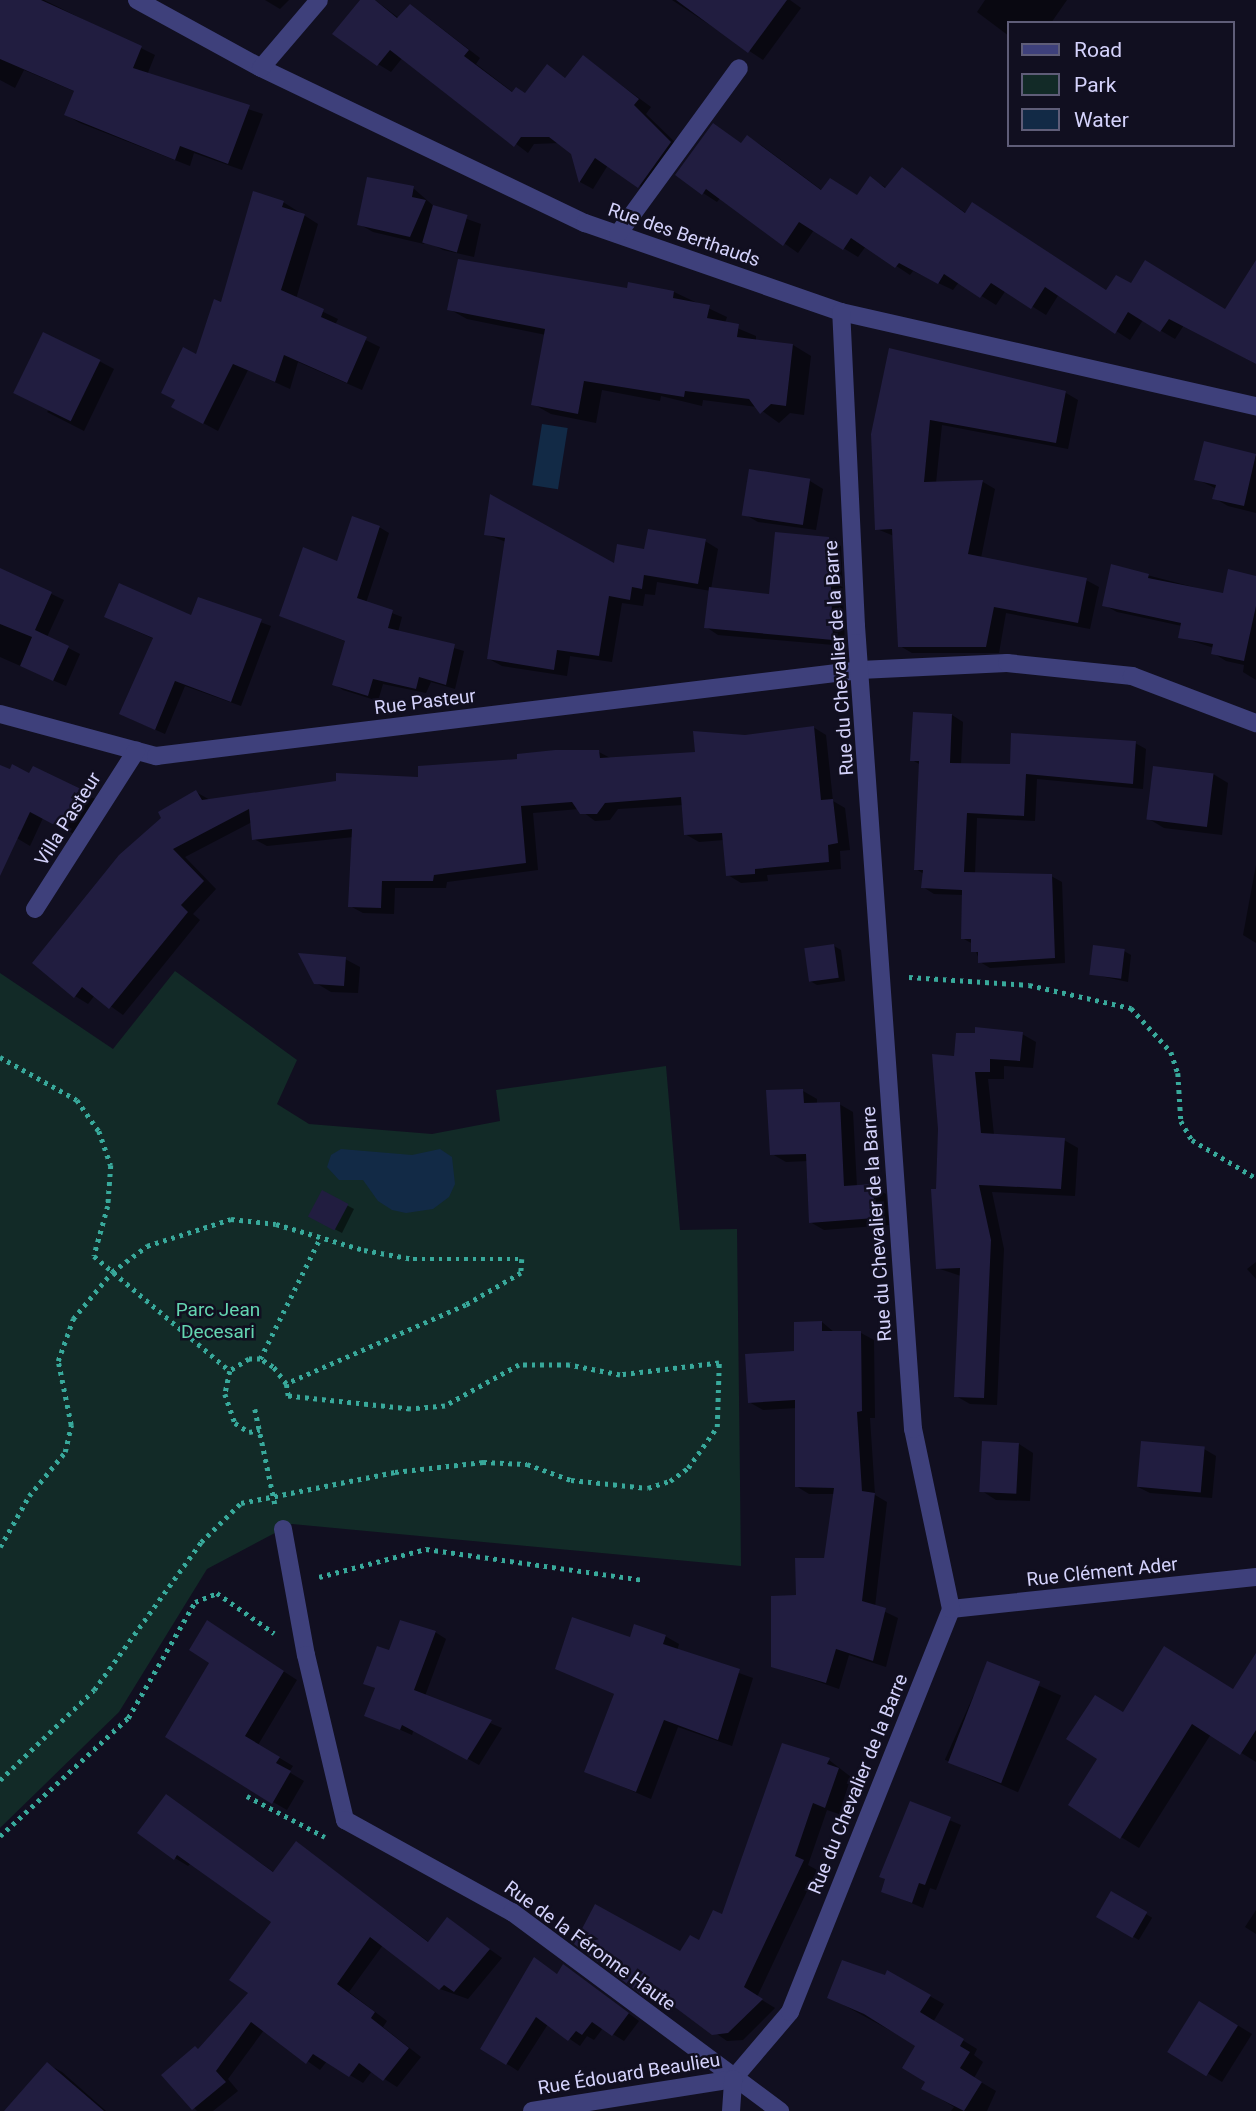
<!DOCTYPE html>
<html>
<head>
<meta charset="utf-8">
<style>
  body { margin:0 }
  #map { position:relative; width:1256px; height:2111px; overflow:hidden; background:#110f20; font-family:Roboto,sans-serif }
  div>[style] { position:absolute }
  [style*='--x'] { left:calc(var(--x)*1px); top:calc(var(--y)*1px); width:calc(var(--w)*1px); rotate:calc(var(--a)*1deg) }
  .green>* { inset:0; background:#122a27 }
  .water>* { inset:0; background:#122a46; transform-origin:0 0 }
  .shadow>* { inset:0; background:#0007; transform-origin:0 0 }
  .building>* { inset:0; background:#211d40; transform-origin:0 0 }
  .path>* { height:4.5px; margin-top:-2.25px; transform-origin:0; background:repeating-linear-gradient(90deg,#38a99b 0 3.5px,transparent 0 8.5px) }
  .minor>* { height:18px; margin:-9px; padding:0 9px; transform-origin:9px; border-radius:9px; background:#3e407b }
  span { translate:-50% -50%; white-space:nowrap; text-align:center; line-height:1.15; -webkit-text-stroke:5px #110f20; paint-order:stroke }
  .street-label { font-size:19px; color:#d4d2fb }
  .park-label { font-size:19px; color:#64d5b1 }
  .legend { position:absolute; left:1007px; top:21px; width:228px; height:126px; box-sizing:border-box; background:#110f20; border:2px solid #5f5d78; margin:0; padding:9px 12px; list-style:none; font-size:21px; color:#d4d2fb }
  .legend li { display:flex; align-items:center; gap:14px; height:35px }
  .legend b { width:35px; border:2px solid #5f5d78 }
</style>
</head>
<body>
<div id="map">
  <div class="green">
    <div style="clip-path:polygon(175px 971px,297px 1060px,277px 1104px,309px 1124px,432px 1134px,500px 1121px,496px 1090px,666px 1066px,680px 1230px,737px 1229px,741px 1566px,292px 1524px,207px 1569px,119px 1712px,0 1828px,0 973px,113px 1049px)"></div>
  </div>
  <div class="water">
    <div style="left:542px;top:424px;width:26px;height:62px;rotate:9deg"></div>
    <div style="clip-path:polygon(341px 1149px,412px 1155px,440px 1149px,452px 1157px,455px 1184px,449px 1197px,433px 1209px,406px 1213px,392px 1210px,378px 1201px,363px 1180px,339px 1180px,327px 1167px,331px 1155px)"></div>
  </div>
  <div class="shadow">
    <div style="clip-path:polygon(0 0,44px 0,155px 55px,147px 75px,263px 114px,242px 170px,194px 153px,190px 166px,80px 123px,66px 115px,76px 92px,24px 70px,15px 88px,0 80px)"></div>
    <div style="clip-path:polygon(265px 0,289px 0,280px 9px)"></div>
    <div style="clip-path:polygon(362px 0,375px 0,400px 19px,410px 6px,423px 14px,480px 58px,476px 64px,514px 93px,526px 94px,547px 67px,566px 79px,583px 57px,651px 107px,646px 114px,683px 150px,652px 194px,608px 165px,593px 189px,580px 182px,572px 153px,560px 143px,534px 144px,528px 153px,403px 57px,391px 72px,378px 64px)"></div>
    <div style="clip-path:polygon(672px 0,790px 0,801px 8px,763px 60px)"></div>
    <div style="clip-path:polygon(985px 0,1067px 0,1051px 23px,1009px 23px,1009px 36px,977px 12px)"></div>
    <div style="clip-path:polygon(714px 125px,742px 144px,747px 137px,761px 145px,823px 191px,858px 197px,871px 179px,887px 188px,902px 169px,966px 213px,1107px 291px,1132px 285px,1226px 311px,1256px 295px,1256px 364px,1184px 325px,1175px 339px,1143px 320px,1130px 340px,1059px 294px,1046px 315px,1006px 290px,996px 305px,959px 282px,953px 290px,913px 271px,910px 275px,866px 246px,858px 257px,814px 230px,798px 253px,720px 198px,717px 202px,703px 193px)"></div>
    <div style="clip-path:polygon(413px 188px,436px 208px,481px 224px,474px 257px,443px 250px,426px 241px,424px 244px,373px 232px,359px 224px)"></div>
    <div style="clip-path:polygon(283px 202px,318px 224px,296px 299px,338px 319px,335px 325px,380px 347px,362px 390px,298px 362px,290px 389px,248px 370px,218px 431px,188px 415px,197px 356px)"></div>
    <div style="clip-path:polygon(629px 290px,674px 292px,727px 317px,725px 323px,756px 336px,756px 341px,793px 345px,811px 356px,804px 415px,790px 413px,779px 423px,757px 407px,703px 400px,702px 406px,661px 396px,660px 401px,602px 390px,596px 423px,551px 414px,533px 404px,546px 335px,467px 319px,449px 309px)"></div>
    <div style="clip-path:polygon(891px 350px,1066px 393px,1078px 400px,1068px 449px,942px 425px,936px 483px,983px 482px,995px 489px,981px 558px,1086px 580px,1099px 587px,1090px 629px,1006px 613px,999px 653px,912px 653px,900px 646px,894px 536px,877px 529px)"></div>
    <div style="clip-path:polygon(99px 361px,114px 369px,84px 431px,47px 412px)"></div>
    <div style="clip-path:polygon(1205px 443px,1256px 456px,1256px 513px,1228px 506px,1214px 498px,1217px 489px,1196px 479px)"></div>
    <div style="clip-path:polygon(810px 481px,823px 489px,816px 530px,758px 522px,744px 514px)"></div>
    <div style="clip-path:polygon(491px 497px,615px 565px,645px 551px,705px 541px,718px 549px,711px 589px,771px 596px,829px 539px,841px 546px,845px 646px,718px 635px,706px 627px,711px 591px,657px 582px,655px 595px,645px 594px,643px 606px,622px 603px,612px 662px,570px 656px,567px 676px,502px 666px,489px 659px,506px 542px,486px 534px)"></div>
    <div style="clip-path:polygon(379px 527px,389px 533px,366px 603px,402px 617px,398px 632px,464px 651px,455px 689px,431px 682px,426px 693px,383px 684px,378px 701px,343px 690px,334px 684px,347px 642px,281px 616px)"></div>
    <div style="clip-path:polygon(1112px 566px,1224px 595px,1256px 578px,1256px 680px,1243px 672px,1244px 665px,1226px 661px,1213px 653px,1214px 648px,1180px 637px,1182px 626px,1117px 612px,1104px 605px)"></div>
    <div style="clip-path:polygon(6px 572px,64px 600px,47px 637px,80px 654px,66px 686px,0 657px,0 585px)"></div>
    <div style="clip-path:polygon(199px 599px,271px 626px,241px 706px,185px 686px,165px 734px,131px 719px,154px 639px,116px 622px,192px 617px)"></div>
    <div style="clip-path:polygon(952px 715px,963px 722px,961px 765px,1012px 766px,1135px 743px,1146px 749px,1143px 789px,1037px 779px,1035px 821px,977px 818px,975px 874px,1051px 876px,1062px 882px,1065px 963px,990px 968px,980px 962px,973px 944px,962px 938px,963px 895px,934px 894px,923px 887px,924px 874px,916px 869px,921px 765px,912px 760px)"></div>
    <div style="clip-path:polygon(813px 727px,826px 735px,833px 801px,845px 808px,850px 850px,840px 851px,841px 869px,767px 875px,768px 881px,741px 883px,728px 875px,724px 840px,699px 842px,685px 834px,683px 805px,618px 809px,610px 820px,595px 821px,579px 809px,533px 813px,538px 870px,447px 882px,446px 888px,395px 888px,394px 914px,363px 913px,350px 906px,354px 837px,267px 846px,254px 839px,252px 822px,185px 857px,216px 889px,193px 914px,200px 920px,123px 1015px,95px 995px,88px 1004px,75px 996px,196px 792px,210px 800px,420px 779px,599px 752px,612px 759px,697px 754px,745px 736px)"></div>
    <div style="clip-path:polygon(0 766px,30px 775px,34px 768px,95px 799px,74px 834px,43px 818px,30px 846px,0 828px)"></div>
    <div style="clip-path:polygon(1213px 774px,1228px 783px,1222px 835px,1164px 828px,1149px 819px)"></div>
    <div style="clip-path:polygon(1256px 865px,1256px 943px,1243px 935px)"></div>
    <div style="clip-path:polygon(834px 946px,841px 950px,845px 981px,817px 985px,810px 981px)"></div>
    <div style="clip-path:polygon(1124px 951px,1131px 955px,1128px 982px,1091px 974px)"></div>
    <div style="clip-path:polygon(345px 959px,360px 967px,358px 993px,331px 992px,316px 983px)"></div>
    <div style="clip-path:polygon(1022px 1034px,1036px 1042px,1033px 1068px,1004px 1066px,1004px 1079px,988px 1079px,994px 1135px,1064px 1140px,1078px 1148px,1075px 1196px,992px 1192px,1004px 1249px,997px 1405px,970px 1404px,956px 1396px,961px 1276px,937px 1268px,938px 1191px,956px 1058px)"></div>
    <div style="clip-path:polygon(803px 1091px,817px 1099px,817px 1105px,839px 1104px,853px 1112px,857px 1187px,872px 1186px,886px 1194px,889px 1225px,824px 1230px,810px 1222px,808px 1161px,786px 1162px,772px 1154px)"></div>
    <div style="clip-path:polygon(322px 1192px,354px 1209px,342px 1233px,317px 1220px)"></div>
    <div style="clip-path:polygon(1256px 1262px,1256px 1279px,1247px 1269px)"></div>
    <div style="clip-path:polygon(822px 1322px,835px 1333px,861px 1333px,874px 1340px,875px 1418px,870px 1418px,875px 1495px,887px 1502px,875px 1607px,898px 1618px,886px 1667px,849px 1655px,839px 1689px,773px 1666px,798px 1597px,825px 1560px,834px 1494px,809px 1494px,796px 1486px,797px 1408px,763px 1410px,749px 1402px)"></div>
    <div style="clip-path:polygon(1019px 1444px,1033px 1453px,1030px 1501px,996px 1500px,982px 1491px)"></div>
    <div style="clip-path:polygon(1204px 1449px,1216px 1456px,1212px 1498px,1150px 1493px,1138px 1487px)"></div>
    <div style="clip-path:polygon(221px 1631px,297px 1680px,258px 1745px,293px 1766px,289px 1772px,304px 1781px,287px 1810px,273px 1802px,212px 1663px)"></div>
    <div style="clip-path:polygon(435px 1632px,446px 1639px,425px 1696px,502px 1728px,479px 1765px,414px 1729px,412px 1735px,367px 1715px,376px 1689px,366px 1683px,390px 1653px)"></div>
    <div style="clip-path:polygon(665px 1636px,679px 1644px,677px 1651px,753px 1678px,732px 1746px,678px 1727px,651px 1799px,586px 1771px,616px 1695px,557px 1668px,631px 1639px)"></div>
    <div style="clip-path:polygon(1256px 1656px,1256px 1762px,1211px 1734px,1139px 1848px,1121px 1837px,1124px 1714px,1234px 1691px)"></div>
    <div style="left:988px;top:1663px;width:80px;height:106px;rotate:24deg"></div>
    <div style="clip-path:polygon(829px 1760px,851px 1777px,839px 1814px,827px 1810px,808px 1865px,817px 1870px,757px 1997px,775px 2008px,743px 2040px,727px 2041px,661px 1995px,657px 2001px,643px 1993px,576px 1943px,681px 1954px,700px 1942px,723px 1916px)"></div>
    <div style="clip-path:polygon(166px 1796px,275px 1873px,297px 1843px,430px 1943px,447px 1919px,502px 1958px,468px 1999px,440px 1989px,383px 1945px,349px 1992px,387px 2021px,383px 2027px,421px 2057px,397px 2087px,372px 2071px,363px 2083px,327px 2061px,320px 2070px,264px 2030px,228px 2079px,238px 2091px,213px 2111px,197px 2111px,164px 2075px,199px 2050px,250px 1993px,273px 1922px,191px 1863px,188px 1866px,175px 1858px,140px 1833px)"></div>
    <div style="clip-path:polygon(911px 1804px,961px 1825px,936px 1890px,930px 1888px,923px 1908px,883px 1891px)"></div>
    <div style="left:1111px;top:1893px;width:48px;height:26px;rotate:31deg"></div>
    <div style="clip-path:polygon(1256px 1910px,1256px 1934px,1245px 1927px)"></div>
    <div style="clip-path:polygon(534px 1959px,558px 1975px,574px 1973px,639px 2021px,624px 2041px,603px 2028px,594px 2040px,587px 2036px,580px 2046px,548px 2024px,518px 2071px,482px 2048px)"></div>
    <div style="clip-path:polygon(888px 1973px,944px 2004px,933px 2022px,977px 2049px,974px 2055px,983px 2062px,974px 2078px,996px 2091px,987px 2111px,951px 2111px,954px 2107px,924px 2089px,928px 2081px,917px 2045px,829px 1997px,885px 1978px)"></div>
    <div style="clip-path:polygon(1214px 2011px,1252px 2034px,1222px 2082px,1171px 2051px)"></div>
    <div style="clip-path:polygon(47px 2064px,62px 2072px,106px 2111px,46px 2111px)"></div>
  </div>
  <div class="building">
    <div style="clip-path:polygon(0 0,41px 0,142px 46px,133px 68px,250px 105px,228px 164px,180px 146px,175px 160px,64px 115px,74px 91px,0 59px)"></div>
    <div style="clip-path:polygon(360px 0,375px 0,397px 18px,410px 4px,469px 50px,464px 56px,512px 92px,516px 87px,525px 93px,547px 64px,565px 78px,583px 55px,639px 99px,634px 105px,671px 142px,638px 188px,595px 158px,579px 183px,571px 154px,549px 137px,521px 137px,514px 147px,390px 50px,377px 66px,332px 34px)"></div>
    <div style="clip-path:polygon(676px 0,787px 0,748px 53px)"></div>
    <div style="clip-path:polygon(713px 123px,741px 143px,747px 135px,821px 190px,830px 178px,857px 195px,870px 176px,885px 188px,902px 167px,965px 213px,972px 202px,1106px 290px,1116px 275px,1131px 283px,1145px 260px,1225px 309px,1256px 260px,1256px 364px,1169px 319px,1160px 332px,1128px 312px,1115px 334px,1045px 287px,1031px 309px,991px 283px,980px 298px,944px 274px,938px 284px,899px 263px,895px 268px,851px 238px,843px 250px,799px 222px,783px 246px,706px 189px,702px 195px,675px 175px)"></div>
    <div style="clip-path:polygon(367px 177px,414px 186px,412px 197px,426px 200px,410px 237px,357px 225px)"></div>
    <div style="clip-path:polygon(253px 191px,284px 201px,282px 207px,305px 214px,281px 290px,324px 309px,321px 317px,367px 337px,347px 383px,284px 355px,275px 382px,233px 364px,203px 424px,171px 407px,175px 400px,161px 393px,183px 347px,196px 354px,214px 299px,221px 302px)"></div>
    <div style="left:433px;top:205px;width:36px;height:39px;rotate:16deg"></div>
    <div style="clip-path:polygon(458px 259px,627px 288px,628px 282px,674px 291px,673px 298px,710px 305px,707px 318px,739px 324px,737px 337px,793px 344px,786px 406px,771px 404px,760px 414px,749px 399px,685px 391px,684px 397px,584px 381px,578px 414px,531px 405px,545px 329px,447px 310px)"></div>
    <div style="left:43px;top:332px;width:64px;height:68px;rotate:26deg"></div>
    <div style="clip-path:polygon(889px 348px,1066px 391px,1056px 443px,930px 420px,924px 482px,983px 480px,968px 554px,1087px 578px,1078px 623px,994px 607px,986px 647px,898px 647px,892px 529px,875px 530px,871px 434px)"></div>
    <div style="clip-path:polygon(1204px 441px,1256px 454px,1244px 506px,1212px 499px,1216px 485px,1194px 480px)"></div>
    <div style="left:749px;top:469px;width:62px;height:47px;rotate:9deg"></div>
    <div style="clip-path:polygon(490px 494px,614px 563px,617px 544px,644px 549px,648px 529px,706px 539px,698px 584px,644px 575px,642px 589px,632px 587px,630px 600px,609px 596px,599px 656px,557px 650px,554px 670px,487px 659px,505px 538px,484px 535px)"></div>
    <div style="clip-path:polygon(352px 516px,380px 526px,357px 598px,393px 610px,388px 628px,455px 644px,446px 685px,419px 677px,416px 689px,373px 679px,368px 696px,332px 685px,345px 641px,279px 616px,303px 547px,337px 561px)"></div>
    <div style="clip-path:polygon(775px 532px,829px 537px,833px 640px,704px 628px,709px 587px,769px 594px)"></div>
    <div style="clip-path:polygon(1111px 564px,1149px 574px,1148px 578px,1223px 593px,1228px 569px,1256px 576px,1256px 606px,1244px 661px,1211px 654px,1213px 644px,1178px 638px,1181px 623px,1102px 606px)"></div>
    <div style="clip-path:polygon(0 568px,52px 592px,35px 630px,69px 646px,53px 681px,20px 666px,32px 637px,0 624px)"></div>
    <div style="clip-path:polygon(119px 583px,191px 615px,198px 597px,262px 619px,231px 702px,175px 681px,155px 730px,119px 714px,153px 638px,104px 617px)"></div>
    <div style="clip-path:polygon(913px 712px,952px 714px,950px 763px,1010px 764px,1011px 733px,1136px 741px,1133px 784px,1026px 774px,1024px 816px,967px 813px,964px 872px,1052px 874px,1055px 958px,978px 963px,978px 952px,971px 952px,971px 939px,961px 939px,962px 890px,921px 888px,923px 870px,914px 870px,919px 761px,910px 761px)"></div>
    <div style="clip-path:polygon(814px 726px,821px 800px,833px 799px,838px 843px,828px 845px,829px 862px,755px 869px,755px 874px,726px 876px,722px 833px,684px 835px,681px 797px,605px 803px,597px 814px,580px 814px,572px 802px,521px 806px,526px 863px,434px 875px,433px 881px,382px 881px,381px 908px,348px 907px,352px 829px,252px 840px,249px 809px,173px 849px,204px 881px,181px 905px,188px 912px,109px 1009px,82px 987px,74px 998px,32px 963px,119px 855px,161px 818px,158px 812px,196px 790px,202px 800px,336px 781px,336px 773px,418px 777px,418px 766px,517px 759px,517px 754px,555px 750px,599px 750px,600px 758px,695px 752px,693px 731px,745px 735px)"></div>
    <div style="clip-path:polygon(12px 764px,29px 773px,33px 766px,83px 790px,60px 828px,30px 812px,0 876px,0 765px,10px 769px)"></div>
    <div style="left:1153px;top:766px;width:61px;height:54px;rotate:7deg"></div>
    <div style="left:834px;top:944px;width:34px;height:30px;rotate:82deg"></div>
    <div style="left:1093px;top:945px;width:32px;height:30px;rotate:7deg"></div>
    <div style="clip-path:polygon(298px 953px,346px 957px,344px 986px,314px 984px)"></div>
    <div style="clip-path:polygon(975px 1027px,1023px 1032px,1020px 1061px,990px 1059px,990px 1072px,975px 1072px,981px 1133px,1065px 1138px,1061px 1189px,979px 1185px,991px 1240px,984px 1398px,954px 1397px,960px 1268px,936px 1269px,931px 1189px,936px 1189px,938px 1129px,932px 1054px,954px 1056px,956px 1033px,975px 1033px)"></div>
    <div style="clip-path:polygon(803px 1089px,804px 1103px,840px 1102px,844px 1186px,873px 1184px,875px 1218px,809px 1223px,806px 1154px,770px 1155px,766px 1090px)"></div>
    <div style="left:322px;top:1190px;width:30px;height:30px;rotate:28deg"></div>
    <div style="clip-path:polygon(822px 1321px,822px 1331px,861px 1331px,862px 1411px,857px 1412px,862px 1491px,875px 1493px,862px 1601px,886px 1608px,873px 1661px,836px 1649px,826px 1683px,771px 1667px,771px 1596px,796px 1595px,795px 1558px,824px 1558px,834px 1488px,795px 1487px,795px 1400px,748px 1403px,745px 1354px,794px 1351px,794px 1322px)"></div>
    <div style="left:982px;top:1441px;width:37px;height:51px;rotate:3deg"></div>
    <div style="left:1141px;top:1441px;width:64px;height:46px;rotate:5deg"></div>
    <div style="clip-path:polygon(572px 1617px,630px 1637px,634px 1624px,666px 1635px,663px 1644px,740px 1669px,718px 1740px,664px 1720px,636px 1792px,584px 1772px,614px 1694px,555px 1669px)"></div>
    <div style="clip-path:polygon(207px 1620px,284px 1671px,245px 1736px,280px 1757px,276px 1763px,291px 1771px,272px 1804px,165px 1737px,209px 1663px,189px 1650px)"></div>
    <div style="clip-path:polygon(400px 1620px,436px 1631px,414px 1690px,492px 1720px,467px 1760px,402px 1725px,400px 1730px,364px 1716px,375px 1688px,363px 1684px,377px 1646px,389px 1650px)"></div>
    <div style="clip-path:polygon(1164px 1646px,1233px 1689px,1256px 1653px,1256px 1730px,1240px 1755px,1192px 1724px,1120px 1839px,1068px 1805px,1097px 1759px,1066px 1739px,1095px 1695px,1123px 1712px)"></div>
    <div style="left:987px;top:1661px;width:57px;height:109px;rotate:21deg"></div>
    <div style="clip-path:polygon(782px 1743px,830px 1758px,827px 1764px,839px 1768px,825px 1808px,813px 1803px,795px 1856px,804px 1860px,744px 1987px,763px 1999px,728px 2033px,712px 2035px,648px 1987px,642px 1995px,574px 1944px,595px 1904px,680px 1951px,690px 1935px,699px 1940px,713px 1910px,722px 1914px)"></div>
    <div style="clip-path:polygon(166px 1794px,273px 1872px,296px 1841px,428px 1942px,447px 1917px,490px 1949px,454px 1992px,444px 1985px,439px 1990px,370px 1937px,337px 1984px,375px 2012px,371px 2018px,409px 2048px,383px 2081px,359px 2063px,349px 2077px,313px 2054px,306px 2064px,251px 2022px,216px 2071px,226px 2082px,192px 2110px,161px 2075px,195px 2046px,198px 2049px,248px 1993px,229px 1980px,271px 1922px,177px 1855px,174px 1860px,137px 1833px)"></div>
    <div style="clip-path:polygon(910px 1801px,951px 1817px,925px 1885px,919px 1883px,912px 1903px,881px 1892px,885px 1879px,879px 1877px)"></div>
    <div style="left:1111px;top:1891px;width:42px;height:30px;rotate:30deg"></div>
    <div style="clip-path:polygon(534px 1957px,557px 1974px,563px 1964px,629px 2013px,612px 2036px,592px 2022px,582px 2035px,576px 2031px,568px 2041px,536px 2017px,506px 2065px,480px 2049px)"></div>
    <div style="clip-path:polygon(842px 1960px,885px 1975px,887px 1970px,931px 1995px,920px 2012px,964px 2039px,960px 2046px,970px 2052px,960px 2068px,982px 2082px,964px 2111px,921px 2089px,925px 2082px,902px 2068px,915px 2046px,864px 2014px,827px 1998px)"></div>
    <div style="left:1199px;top:2001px;width:46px;height:60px;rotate:32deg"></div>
    <div style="clip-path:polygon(47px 2062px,104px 2111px,4px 2111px)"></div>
  </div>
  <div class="path">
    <div style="--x:909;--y:977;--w:120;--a:3.8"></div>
    <div style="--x:1029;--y:985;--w:105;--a:12.7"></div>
    <div style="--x:1131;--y:1008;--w:59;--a:47.7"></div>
    <div style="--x:1171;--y:1052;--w:22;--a:72"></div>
    <div style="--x:1178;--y:1073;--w:48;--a:86.4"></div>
    <div style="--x:1181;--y:1121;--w:22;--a:60"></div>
    <div style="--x:1192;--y:1140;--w:74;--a:30.7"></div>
    <div style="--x:0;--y:1057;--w:88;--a:29.2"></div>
    <div style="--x:77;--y:1100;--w:38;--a:55"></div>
    <div style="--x:99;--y:1131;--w:36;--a:71"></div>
    <div style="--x:111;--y:1165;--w:41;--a:94.2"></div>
    <div style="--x:108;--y:1206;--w:52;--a:105.6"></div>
    <div style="--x:94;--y:1256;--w:178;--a:40.2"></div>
    <div style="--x:260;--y:1359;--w:135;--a:-63.6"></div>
    <div style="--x:255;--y:1409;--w:97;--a:78.1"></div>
    <div style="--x:0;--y:1547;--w:59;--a:-60.4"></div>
    <div style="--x:29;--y:1496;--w:57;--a:-50.7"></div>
    <div style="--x:65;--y:1452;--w:28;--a:-77"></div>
    <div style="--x:71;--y:1425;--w:65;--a:-101.5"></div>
    <div style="--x:58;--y:1361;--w:45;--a:-70.3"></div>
    <div style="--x:73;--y:1319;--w:61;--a:-50.3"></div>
    <div style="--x:112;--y:1272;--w:44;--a:-36.6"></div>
    <div style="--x:147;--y:1246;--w:88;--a:-17.8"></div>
    <div style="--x:231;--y:1219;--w:45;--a:6.3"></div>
    <div style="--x:276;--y:1224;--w:92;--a:16.5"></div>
    <div style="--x:364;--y:1250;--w:50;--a:10.4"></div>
    <div style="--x:413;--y:1259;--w:109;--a:0"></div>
    <div style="--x:522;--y:1259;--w:14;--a:94"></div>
    <div style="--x:521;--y:1273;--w:64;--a:149.8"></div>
    <div style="--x:466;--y:1305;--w:197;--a:156.3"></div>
    <div style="--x:319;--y:1577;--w:111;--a:-14.7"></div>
    <div style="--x:426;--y:1549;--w:219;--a:8.1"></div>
    <div style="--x:0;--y:1780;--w:130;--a:-43.8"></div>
    <div style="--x:94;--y:1690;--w:183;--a:-54.1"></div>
    <div style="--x:201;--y:1542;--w:56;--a:-44.3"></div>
    <div style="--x:241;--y:1503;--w:157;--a:-11.4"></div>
    <div style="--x:395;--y:1472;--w:89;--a:-6.5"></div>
    <div style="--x:483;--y:1462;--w:44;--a:2.6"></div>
    <div style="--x:527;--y:1464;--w:47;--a:20"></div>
    <div style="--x:571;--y:1480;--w:77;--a:5.9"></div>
    <div style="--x:648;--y:1488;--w:23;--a:-18"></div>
    <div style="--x:670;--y:1481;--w:22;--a:-36"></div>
    <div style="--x:688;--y:1468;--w:50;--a:-54.7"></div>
    <div style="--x:717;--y:1427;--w:64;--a:-88.2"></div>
    <div style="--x:719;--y:1363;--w:100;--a:173.1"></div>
    <div style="--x:620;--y:1375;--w:52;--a:-168.9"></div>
    <div style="--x:569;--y:1365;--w:50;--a:180"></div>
    <div style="--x:519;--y:1365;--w:85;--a:151"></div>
    <div style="--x:445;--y:1406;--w:35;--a:175"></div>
    <div style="--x:410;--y:1409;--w:123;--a:-173.9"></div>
    <div style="--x:288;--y:1396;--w:12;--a:-99"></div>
    <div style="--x:286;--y:1384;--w:21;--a:-127"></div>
    <div style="--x:273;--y:1367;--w:15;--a:-148"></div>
    <div style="--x:260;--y:1359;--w:11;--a:180"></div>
    <div style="--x:249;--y:1359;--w:22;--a:148"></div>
    <div style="--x:230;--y:1371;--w:24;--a:102"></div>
    <div style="--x:225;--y:1394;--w:31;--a:71"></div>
    <div style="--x:235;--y:1423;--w:17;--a:33"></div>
    <div style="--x:249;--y:1432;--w:11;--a:-10"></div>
    <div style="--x:247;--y:1796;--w:88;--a:27.7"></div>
    <div style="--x:0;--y:1836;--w:174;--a:-42.7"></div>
    <div style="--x:128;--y:1718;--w:134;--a:-60"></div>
    <div style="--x:195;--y:1602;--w:24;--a:-22"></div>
    <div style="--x:217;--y:1593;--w:70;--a:35.1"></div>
  </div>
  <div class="minor">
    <div style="--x:137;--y:0;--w:141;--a:28.7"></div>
    <div style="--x:261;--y:68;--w:359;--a:25.6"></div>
    <div style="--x:585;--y:223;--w:271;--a:19.2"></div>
    <div style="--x:841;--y:312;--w:426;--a:12.8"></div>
    <div style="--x:261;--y:68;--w:89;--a:-49.5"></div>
    <div style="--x:618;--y:234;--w:205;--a:-53.9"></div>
    <div style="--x:0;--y:714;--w:162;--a:15.1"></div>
    <div style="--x:156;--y:756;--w:709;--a:-6.96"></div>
    <div style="--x:860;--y:670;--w:147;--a:-2.7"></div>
    <div style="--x:1007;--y:663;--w:126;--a:5.9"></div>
    <div style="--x:1132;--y:676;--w:133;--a:20.8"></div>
    <div style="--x:35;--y:909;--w:188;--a:-57.4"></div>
    <div style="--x:283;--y:1529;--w:128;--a:79.7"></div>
    <div style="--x:306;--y:1655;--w:170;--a:76.7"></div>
    <div style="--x:345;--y:1820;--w:191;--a:28.9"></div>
    <div style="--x:512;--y:1912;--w:334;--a:36.6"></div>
    <div style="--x:951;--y:1609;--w:307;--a:-6"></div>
    <div style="--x:733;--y:2079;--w:88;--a:-49.6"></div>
    <div style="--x:790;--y:2012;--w:434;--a:-68.2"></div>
    <div style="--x:951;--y:1609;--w:184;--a:-101.9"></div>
    <div style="--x:913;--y:1429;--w:805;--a:-94.06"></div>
    <div style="--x:856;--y:626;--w:314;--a:-92.7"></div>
    <div style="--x:532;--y:2111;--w:204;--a:-9"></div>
    <div style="--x:731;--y:2111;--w:32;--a:-86"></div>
  </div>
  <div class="street-label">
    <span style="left:684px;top:235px;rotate:19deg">Rue des Berthauds</span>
    <span style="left:839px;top:658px;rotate:-94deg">Rue du Chevalier de la Barre</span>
    <span style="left:425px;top:702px;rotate:-7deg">Rue Pasteur</span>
    <span style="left:68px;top:819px;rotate:-58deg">Villa Pasteur</span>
    <span style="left:877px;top:1224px;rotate:-94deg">Rue du Chevalier de la Barre</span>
    <span style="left:1102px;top:1572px;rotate:-6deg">Rue Clément Ader</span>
    <span style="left:858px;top:1784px;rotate:-68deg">Rue du Chevalier de la Barre</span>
    <span style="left:590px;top:1946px;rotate:36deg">Rue de la Féronne Haute</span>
    <span style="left:629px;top:2074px;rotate:-9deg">Rue Édouard Beaulieu</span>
  </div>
  <div class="park-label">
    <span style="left:218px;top:1321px">Parc Jean<br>Decesari</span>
  </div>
  <ul class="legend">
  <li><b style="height:9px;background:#3e407b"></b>Road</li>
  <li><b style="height:19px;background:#122a27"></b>Park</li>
  <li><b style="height:19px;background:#122a46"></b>Water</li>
  </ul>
</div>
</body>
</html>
